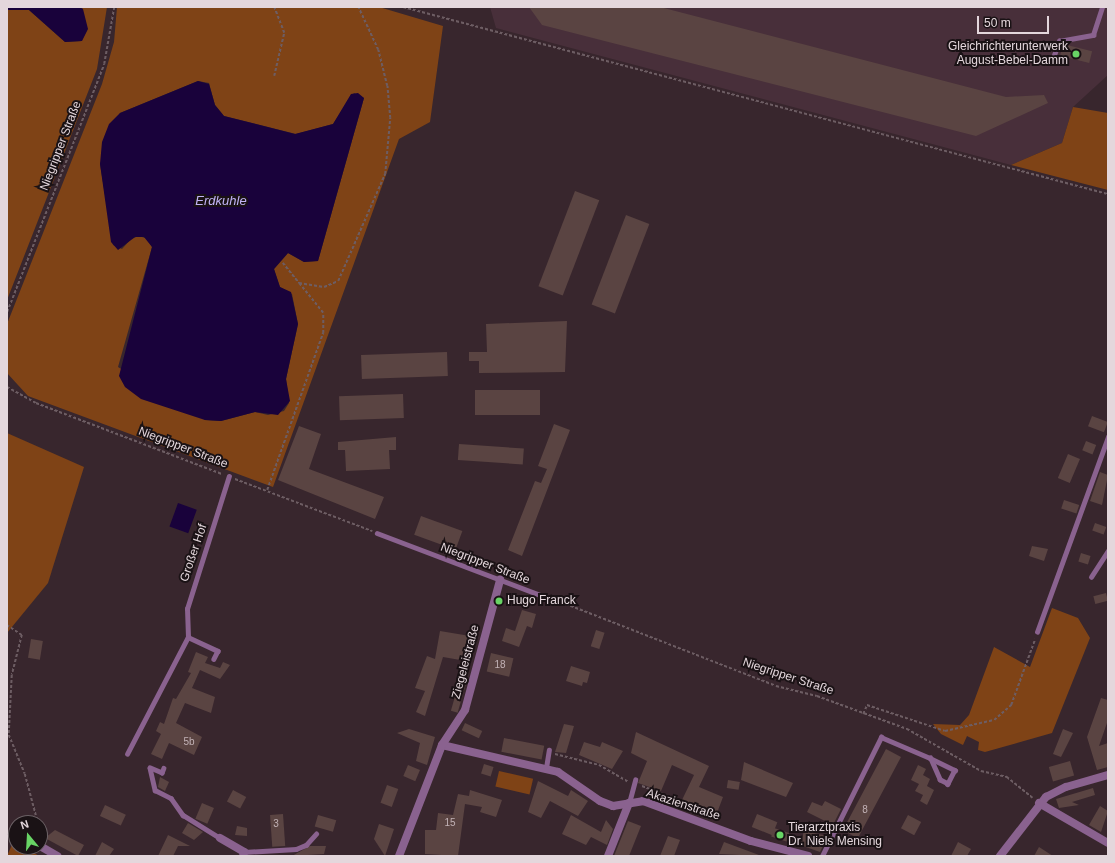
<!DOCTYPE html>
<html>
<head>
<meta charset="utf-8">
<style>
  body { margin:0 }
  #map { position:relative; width:1115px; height:863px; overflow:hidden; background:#38262d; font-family:Helvetica,sans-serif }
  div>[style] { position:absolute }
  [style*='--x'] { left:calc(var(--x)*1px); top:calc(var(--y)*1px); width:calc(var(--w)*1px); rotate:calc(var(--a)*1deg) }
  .built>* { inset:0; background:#482f3a }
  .green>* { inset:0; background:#7f4316; transform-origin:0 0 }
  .water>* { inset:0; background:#19023b; transform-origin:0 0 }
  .building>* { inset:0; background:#5a4442; transform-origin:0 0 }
  .path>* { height:1.5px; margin-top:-0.75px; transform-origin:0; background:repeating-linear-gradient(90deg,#6d5d63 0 3px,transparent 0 5px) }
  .service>* { height:4.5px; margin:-2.25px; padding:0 2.25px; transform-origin:2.25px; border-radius:2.25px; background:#8a628f }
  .minor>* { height:8px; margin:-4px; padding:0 4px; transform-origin:4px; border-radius:4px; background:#8a628f }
  .tertiary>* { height:8px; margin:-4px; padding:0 4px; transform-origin:4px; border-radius:4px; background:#8a628f }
  .dots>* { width:11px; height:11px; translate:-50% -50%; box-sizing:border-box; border:2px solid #1a1215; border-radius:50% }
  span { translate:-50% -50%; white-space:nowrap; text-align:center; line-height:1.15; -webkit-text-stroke:4px #1a1215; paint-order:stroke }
  .number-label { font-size:10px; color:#c2b2b6 }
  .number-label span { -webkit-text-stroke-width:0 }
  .poi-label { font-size:12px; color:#e4d7dc }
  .right { translate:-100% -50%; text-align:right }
  .left { translate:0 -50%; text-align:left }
  .street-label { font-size:12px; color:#e4d7dc }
  .water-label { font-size:13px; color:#c1b3f6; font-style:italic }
  .frame { position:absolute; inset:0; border:8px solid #e4d7dc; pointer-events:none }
  .north { position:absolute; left:8px; top:815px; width:40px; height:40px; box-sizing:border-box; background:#1a1215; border:1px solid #6b6165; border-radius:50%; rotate:342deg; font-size:11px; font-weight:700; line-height:16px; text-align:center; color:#e4d7dc }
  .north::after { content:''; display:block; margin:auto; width:14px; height:18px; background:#68d465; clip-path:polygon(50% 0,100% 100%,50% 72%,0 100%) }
  .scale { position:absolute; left:977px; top:16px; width:72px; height:18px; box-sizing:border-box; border:2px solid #e4d7dc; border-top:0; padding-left:5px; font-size:12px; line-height:14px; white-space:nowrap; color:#e4d7dc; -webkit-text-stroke:3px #1a1215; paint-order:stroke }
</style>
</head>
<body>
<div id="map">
  <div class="built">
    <div style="clip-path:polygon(490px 7px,1108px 7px,1108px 75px,1073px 107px,1062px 143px,1011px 165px,496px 28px)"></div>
  </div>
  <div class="green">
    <div style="clip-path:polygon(79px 7px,107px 7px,97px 69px,7px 300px,7px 10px,29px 10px,65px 42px,82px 41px,83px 9px)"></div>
    <div style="clip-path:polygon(evenodd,117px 7px,379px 7px,443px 26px,430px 122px,399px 139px,273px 487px,28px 396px,7px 373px,7px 324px,102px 84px,114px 42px,117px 7px,198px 81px,209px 83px,215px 105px,224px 116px,296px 134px,333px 124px,354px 93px,364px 98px,318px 261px,304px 262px,288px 253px,274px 269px,280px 287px,292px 294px,298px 324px,286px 379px,289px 403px,284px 411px,268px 415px,255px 412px,221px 421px,205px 420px,118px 367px,152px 247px,148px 239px,139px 236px,131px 239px,122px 249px,113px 245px,100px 164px,120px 113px,198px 81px)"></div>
    <div style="clip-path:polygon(1073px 107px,1108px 113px,1108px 190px,1011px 165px,1062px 143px)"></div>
    <div style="clip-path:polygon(7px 433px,84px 467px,48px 583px,7px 633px)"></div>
    <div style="clip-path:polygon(1052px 608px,1078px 618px,1090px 638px,1052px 733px,985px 752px,978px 750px,979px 742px,967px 736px,963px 745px,941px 734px,933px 724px,960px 725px,969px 715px,994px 647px,1030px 667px)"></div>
    <div style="left:499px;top:771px;width:35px;height:16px;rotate:13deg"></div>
    <div style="clip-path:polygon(14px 840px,16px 847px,25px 847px,39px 856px,7px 856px)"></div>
  </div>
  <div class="water">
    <div style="clip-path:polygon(7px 7px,79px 7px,83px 9px,88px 29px,82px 41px,65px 42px,29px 10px,7px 10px)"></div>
    <div style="clip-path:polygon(198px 81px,209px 84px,215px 105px,224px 116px,295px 134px,333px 124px,351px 94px,358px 93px,364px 98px,318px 261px,304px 262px,288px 253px,274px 269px,280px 287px,291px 292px,298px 324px,286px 379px,290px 401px,278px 415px,255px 412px,221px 421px,205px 420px,141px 399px,125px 387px,119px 376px,152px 247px,144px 237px,135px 237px,118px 250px,111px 242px,100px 164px,102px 142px,109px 124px,120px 113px)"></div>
    <div style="left:178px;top:503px;width:20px;height:25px;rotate:20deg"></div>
  </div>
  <div class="building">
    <div style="clip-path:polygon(529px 7px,660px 7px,1006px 97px,1044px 95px,1048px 103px,976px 136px,542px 25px)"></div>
    <div style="left:1063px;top:44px;width:30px;height:12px;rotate:14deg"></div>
    <div style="left:575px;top:191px;width:26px;height:102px;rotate:21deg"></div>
    <div style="left:626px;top:215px;width:25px;height:96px;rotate:21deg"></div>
    <div style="clip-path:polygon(567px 321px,565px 372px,479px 373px,479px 361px,469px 361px,469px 352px,487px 352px,486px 324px)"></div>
    <div style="left:447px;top:352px;width:24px;height:86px;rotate:88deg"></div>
    <div style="left:540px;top:390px;width:25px;height:65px;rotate:90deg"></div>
    <div style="left:403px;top:394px;width:24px;height:64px;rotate:88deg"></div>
    <div style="left:1092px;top:416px;width:17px;height:11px;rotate:21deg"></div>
    <div style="clip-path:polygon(554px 424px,570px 430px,522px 556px,508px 550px,535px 481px,541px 483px,547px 469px,538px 466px)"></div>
    <div style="clip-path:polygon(299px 426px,321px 434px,309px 469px,384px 497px,375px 519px,278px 480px)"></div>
    <div style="clip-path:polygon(396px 437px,396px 450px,389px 450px,390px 469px,346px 471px,345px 450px,338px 450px,338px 442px)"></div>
    <div style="left:1086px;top:441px;width:11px;height:10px;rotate:22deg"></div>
    <div style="left:459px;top:444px;width:65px;height:16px;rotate:4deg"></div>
    <div style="left:1068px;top:454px;width:13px;height:26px;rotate:23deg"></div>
    <div style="clip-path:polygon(1100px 472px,1108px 475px,1102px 505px,1090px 501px)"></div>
    <div style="left:1064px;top:500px;width:16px;height:9px;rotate:18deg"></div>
    <div style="left:421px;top:516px;width:44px;height:20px;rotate:20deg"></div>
    <div style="left:1095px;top:523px;width:12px;height:8px;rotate:20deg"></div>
    <div style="clip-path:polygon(1032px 546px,1048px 549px,1044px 561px,1029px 556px)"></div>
    <div style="left:1081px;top:553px;width:10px;height:9px;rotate:17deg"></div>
    <div style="left:1106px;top:593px;width:8px;height:13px;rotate:76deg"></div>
    <div style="clip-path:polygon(522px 610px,536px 614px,532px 628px,527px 626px,519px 647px,502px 641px,506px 628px,515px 631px)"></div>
    <div style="left:596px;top:630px;width:9px;height:17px;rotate:18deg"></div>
    <div style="clip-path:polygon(440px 631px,470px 636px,466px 661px,443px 657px,425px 716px,416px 712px,425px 691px,415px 688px,427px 656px,435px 659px)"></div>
    <div style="left:31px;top:639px;width:12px;height:19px;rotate:9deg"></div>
    <div style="clip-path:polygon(196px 652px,208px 657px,205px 663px,220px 668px,223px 662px,230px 665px,220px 679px,200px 670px,192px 688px,215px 697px,211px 713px,185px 703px,176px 723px,202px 737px,194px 755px,169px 743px,162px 759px,151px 754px,161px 734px,156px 731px,160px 722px,164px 724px,173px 698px,176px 699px,191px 673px,188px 672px)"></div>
    <div style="left:491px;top:653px;width:23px;height:19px;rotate:13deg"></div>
    <div style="clip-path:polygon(571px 666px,590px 672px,587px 683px,583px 682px,582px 686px,566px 681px)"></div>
    <div style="left:460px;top:679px;width:7px;height:33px;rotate:16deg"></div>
    <div style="clip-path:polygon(1101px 698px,1108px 700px,1108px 720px,1099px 746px,1108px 743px,1108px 767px,1097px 770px,1087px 737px)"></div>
    <div style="left:465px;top:723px;width:19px;height:8px;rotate:25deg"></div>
    <div style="clip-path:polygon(564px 724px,574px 726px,566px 753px,555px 752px)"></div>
    <div style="clip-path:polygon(409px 729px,435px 737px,427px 765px,416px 761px,420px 743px,397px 733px)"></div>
    <div style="clip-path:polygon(1063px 729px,1073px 733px,1061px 757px,1053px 754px)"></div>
    <div style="clip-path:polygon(636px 732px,709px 766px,699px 787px,723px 797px,717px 813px,682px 800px,694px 775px,672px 765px,661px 791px,638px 783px,647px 761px,631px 753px)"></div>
    <div style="left:504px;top:738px;width:41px;height:14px;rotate:11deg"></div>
    <div style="clip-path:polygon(584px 742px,600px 747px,602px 742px,623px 751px,612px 769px,579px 755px)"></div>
    <div style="left:886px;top:749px;width:17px;height:92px;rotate:28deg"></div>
    <div style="left:1070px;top:761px;width:15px;height:22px;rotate:74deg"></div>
    <div style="clip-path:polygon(744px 762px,793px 783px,786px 797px,741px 780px)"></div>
    <div style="left:484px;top:764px;width:10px;height:10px;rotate:17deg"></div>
    <div style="left:408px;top:765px;width:13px;height:12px;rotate:23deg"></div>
    <div style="clip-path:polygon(918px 765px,926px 769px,923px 775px,930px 779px,927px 786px,934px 790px,927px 805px,920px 801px,923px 795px,915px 791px,919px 784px,911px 780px)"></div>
    <div style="clip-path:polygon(160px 777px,169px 782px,165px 791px,158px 787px)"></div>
    <div style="left:728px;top:780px;width:12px;height:8px;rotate:9deg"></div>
    <div style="clip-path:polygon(538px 781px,568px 796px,571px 790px,588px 801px,578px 816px,550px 801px,541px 818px,528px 812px)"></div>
    <div style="left:387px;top:785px;width:12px;height:19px;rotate:20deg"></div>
    <div style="clip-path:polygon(1093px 788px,1095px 795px,1072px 802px,1079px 805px,1059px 808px,1056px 799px)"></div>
    <div style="left:233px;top:790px;width:15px;height:13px;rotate:28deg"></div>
    <div style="clip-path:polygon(470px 790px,502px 800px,496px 817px,480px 812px,482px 807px,465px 804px,458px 856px,425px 854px,425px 830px,436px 830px,438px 813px,453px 815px,458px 794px,469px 796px)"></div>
    <div style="clip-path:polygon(825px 801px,841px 809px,833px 825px,807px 812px,812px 802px,822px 806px)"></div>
    <div style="left:202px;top:803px;width:13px;height:17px;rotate:23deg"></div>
    <div style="left:105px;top:805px;width:23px;height:12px;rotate:25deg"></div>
    <div style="clip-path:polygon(1100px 806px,1108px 811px,1101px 832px,1089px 825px)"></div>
    <div style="left:283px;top:814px;width:32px;height:13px;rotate:86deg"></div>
    <div style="left:757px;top:814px;width:22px;height:14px;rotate:22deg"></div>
    <div style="left:318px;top:815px;width:19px;height:12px;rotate:16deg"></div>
    <div style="clip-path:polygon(571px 815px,601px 832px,606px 820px,613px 829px,607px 845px,591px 837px,586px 845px,562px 834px)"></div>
    <div style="left:908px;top:815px;width:15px;height:15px;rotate:28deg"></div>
    <div style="clip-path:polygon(628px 821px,641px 826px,629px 856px,614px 856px)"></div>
    <div style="clip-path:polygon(188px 823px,203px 832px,194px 840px,182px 833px)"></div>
    <div style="clip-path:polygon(379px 824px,394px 829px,385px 856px,374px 839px)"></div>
    <div style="clip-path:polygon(237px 826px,247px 828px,247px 836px,235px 835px)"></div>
    <div style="left:774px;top:828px;width:16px;height:9px;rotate:18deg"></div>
    <div style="clip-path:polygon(55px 830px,84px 845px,78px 856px,45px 838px)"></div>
    <div style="clip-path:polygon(804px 831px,828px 836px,820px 852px,800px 845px)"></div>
    <div style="clip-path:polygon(168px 835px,190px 846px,178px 846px,173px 856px,158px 856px)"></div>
    <div style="clip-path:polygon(668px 836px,680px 840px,674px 856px,660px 856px)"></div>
    <div style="clip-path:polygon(102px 842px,114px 849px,109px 856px,95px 856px)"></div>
    <div style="clip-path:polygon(724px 842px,759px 855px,759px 856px,719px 854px)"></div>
    <div style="clip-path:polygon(958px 842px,971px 849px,967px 856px,951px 856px)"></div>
    <div style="clip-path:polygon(310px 846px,326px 846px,324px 854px,292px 856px)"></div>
    <div style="clip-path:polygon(1039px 847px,1053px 856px,1034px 856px)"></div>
  </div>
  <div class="path">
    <div style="--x:403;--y:7;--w:729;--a:14.86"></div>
    <div style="--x:274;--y:76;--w:44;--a:-76.9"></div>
    <div style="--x:284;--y:33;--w:28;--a:-111"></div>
    <div style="--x:283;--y:263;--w:26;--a:51"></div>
    <div style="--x:7;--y:312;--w:266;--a:-68.6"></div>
    <div style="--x:104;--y:64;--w:58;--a:-80"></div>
    <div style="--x:7;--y:387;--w:33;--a:29"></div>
    <div style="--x:36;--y:403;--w:199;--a:20.9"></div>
    <div style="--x:235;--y:479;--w:147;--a:20.8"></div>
    <div style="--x:267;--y:490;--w:167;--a:-70.4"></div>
    <div style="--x:323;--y:333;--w:20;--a:-90"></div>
    <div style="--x:323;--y:313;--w:38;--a:-129"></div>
    <div style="--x:299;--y:283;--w:25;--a:9"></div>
    <div style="--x:324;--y:287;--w:15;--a:-23"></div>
    <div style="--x:338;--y:281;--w:117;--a:-66.3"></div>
    <div style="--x:385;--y:174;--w:56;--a:-84.9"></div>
    <div style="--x:390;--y:118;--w:32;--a:-95"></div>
    <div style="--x:387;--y:86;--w:37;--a:-104"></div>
    <div style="--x:378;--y:50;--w:47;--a:-114.9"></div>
    <div style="--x:566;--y:604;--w:225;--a:21.3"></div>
    <div style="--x:776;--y:686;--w:42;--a:13.7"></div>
    <div style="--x:817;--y:696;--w:96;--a:20.1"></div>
    <div style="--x:907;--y:729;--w:85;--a:29.6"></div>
    <div style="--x:981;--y:771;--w:27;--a:13"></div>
    <div style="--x:1007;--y:777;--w:33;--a:39"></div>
    <div style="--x:7;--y:625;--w:18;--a:34"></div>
    <div style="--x:22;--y:635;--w:41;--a:104"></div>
    <div style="--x:12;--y:675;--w:60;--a:92.9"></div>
    <div style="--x:9;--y:735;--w:42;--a:67.7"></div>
    <div style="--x:25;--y:774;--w:51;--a:75.1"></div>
    <div style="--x:863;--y:714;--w:10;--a:-66"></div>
    <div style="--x:867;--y:705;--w:82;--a:18.4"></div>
    <div style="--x:945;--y:731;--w:50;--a:-12.7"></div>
    <div style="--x:994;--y:720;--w:23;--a:-41"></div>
    <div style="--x:1011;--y:705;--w:70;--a:-70"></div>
    <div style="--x:555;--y:754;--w:45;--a:14"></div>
    <div style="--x:599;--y:765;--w:34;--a:30"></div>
    <div style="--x:642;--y:786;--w:43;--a:20.6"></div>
    <div style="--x:40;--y:830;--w:5;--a:90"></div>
  </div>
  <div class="service">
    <div style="--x:1054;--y:55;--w:15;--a:-70"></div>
    <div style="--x:1059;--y:41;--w:35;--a:-10"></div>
    <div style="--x:1093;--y:35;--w:29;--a:-72"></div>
    <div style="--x:377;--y:533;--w:195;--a:20.8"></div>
    <div style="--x:1091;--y:577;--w:31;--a:-57"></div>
    <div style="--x:1037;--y:632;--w:208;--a:-70"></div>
    <div style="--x:188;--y:637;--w:33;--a:25"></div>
    <div style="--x:218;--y:651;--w:9;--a:117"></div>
    <div style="--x:127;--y:754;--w:132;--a:-62.5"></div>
    <div style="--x:188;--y:637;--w:28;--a:-92"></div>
    <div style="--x:187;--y:609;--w:139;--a:-72.5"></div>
    <div style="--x:164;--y:768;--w:5;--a:112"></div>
    <div style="--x:162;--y:773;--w:13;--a:-157"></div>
    <div style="--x:150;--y:768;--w:23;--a:77"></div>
    <div style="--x:155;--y:790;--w:18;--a:27"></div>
    <div style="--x:171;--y:798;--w:21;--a:55"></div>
    <div style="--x:183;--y:815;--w:44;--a:31.9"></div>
    <div style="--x:546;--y:768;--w:18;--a:-81"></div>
    <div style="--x:629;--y:803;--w:24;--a:-75"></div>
    <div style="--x:244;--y:852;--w:52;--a:-3.3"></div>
    <div style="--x:296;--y:849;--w:11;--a:-22"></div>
    <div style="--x:306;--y:845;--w:15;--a:-48"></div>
    <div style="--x:822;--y:856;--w:133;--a:-63.6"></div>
    <div style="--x:881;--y:737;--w:53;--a:23.2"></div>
    <div style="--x:930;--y:758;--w:28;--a:26"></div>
    <div style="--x:955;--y:770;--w:16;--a:117"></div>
    <div style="--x:948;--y:784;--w:9;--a:-153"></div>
    <div style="--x:940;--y:780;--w:24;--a:-114"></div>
  </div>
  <div class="minor">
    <div style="--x:442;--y:745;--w:119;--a:13.1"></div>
    <div style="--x:558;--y:772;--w:51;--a:34.6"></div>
    <div style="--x:600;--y:801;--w:14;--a:21"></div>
    <div style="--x:613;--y:806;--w:30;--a:-9"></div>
    <div style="--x:643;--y:801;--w:115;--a:20.3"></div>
    <div style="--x:751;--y:841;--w:59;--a:14.7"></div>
    <div style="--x:1039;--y:803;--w:80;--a:30.1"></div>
    <div style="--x:220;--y:838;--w:28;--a:30"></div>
    <div style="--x:244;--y:852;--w:4;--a:104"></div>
    <div style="--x:40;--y:846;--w:20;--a:30"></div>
    <div style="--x:399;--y:856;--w:119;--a:-68.8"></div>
    <div style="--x:442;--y:745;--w:42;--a:-56.7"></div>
    <div style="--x:465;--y:710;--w:135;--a:-74.9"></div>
    <div style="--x:608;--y:856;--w:57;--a:-68.4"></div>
  </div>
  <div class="tertiary">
    <div style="--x:1000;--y:856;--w:75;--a:-52.1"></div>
    <div style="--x:1046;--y:797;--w:22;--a:-27"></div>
    <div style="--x:1066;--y:787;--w:44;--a:-15.9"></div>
  </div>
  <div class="dots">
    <div style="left:1076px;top:54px;background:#68d465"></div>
    <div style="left:499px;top:601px;background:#68d465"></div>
    <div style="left:780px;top:835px;background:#68d465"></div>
  </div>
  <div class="number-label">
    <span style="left:500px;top:665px">18</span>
    <span style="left:189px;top:742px">5b</span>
    <span style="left:865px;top:810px">8</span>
    <span style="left:450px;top:823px">15</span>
    <span style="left:276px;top:824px">3</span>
  </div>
  <div class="poi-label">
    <span class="right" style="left:1068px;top:54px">Gleichrichterunterwerk<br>August-Bebel-Damm</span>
    <span class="left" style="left:507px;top:601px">Hugo Franck</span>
    <span class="left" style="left:788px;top:835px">Tierarztpraxis<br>Dr. Niels Mensing</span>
  </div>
  <div class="street-label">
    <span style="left:61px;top:146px;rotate:-69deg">Niegripper Straße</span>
    <span style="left:183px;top:448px;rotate:21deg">Niegripper Straße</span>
    <span style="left:194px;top:553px;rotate:-71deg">Großer Hof</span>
    <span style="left:485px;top:564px;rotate:21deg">Niegripper Straße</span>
    <span style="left:466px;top:662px;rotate:-75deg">Ziegeleistraße</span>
    <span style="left:788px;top:677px;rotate:18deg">Niegripper Straße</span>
    <span style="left:683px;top:805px;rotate:18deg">Akazienstraße</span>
  </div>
  <div class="water-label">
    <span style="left:221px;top:201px">Erdkuhle</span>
  </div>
  <div class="frame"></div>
  <div class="north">N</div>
  <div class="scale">50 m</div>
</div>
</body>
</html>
